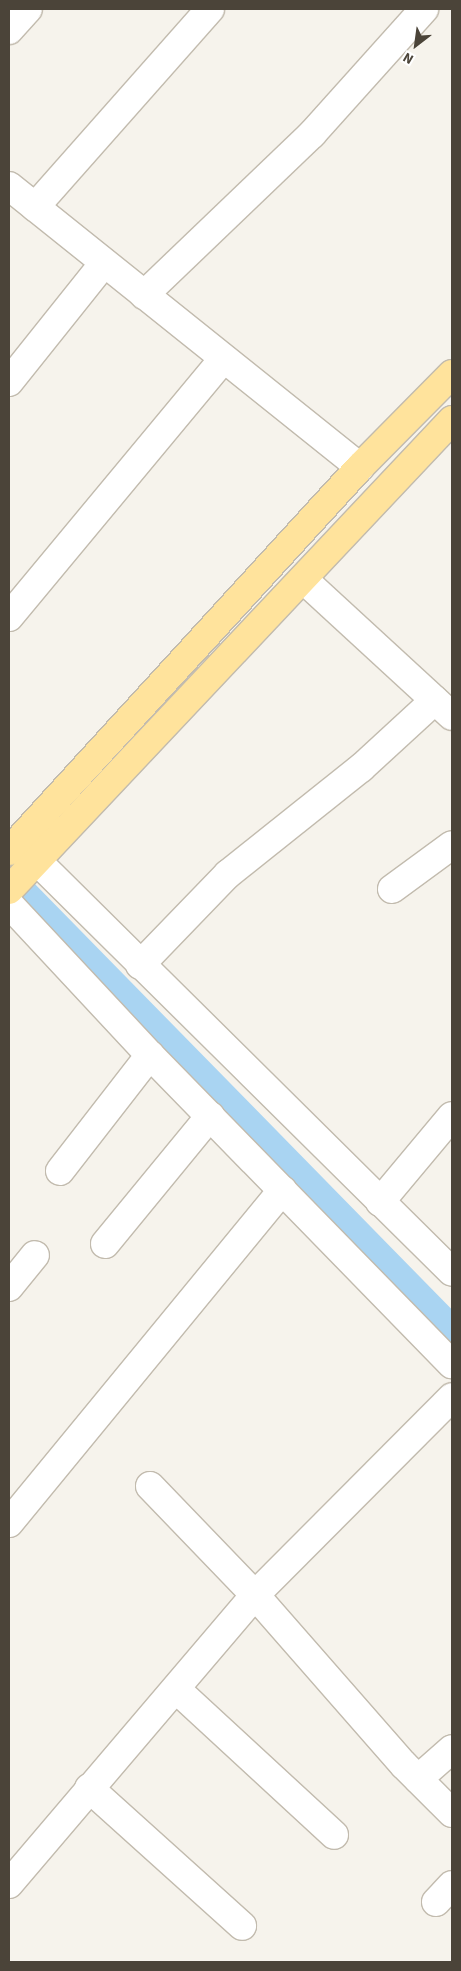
<!DOCTYPE html>
<html>
<head>
<meta charset="utf-8">
<style>
  body { margin:0 }
  #map { position:relative; width:461px; height:1971px; overflow:hidden; background:#f6f3ec; font-family:"Source Sans 3",sans-serif }
  div>[style] { position:absolute }
  [style*='--x'] { left:calc(var(--x)*1px); top:calc(var(--y)*1px); width:calc(var(--w)*1px); rotate:calc(var(--a)*1deg) }
  .canal>* { height:30px; margin:-15px; padding:0 15px; transform-origin:15px; border-radius:15px; background:#a9d4f2 }
  .roads { filter:drop-shadow(1px 0 #c2bbae) drop-shadow(-1px 0 #c2bbae) drop-shadow(0 1px #c2bbae) drop-shadow(0 -1px #c2bbae) }
  .street>* { height:28px; margin:-14px; padding:0 14px; transform-origin:14px; border-radius:14px; background:#fff }
  .primary>* { height:28px; margin:-14px; padding:0 14px; transform-origin:14px; border-radius:14px; background:#ffe39c }
  span { translate:-50% -50%; white-space:nowrap; text-align:center; line-height:1.15; -webkit-text-stroke:5px #fff; paint-order:stroke }
  .frame { position:absolute; inset:0; border:10px solid #4b4439; pointer-events:none }
  .north { position:absolute; left:391px; top:20px; width:50px; height:50px; -webkit-text-stroke:4px #fff; paint-order:stroke; rotate:210deg; font-size:14px; font-weight:700; line-height:20px; text-align:center; color:#4b4439 }
  .north::after { content:''; display:block; margin:auto; width:18px; height:22px; background:#4b4439; clip-path:polygon(50% 0,100% 100%,50% 72%,0 100%) }
</style>
</head>
<body>
<div id="map">
  <div class="canal">
    <div style="--x:9;--y:879;--w:633;--a:45.58"></div>
  </div>
  <div class="roads">
    <div class="street">
      <div style="--x:9;--y:30;--w:28;--a:-48"></div>
      <div style="--x:9;--y:186;--w:450;--a:38.7"></div>
      <div style="--x:35;--y:207;--w:264;--a:-48.5"></div>
      <div style="--x:144;--y:295;--w:233;--a:-43.8"></div>
      <div style="--x:312;--y:134;--w:168;--a:-48.1"></div>
      <div style="--x:9;--y:382;--w:152;--a:-51.4"></div>
      <div style="--x:303;--y:579;--w:202;--a:42.6"></div>
      <div style="--x:9;--y:617;--w:335;--a:-50.3"></div>
      <div style="--x:36;--y:860;--w:585;--a:44.72"></div>
      <div style="--x:392;--y:889;--w:74;--a:-36.3"></div>
      <div style="--x:9;--y:904;--w:207;--a:47"></div>
      <div style="--x:150;--y:1055;--w:432;--a:45.7"></div>
      <div style="--x:140;--y:965;--w:127;--a:-46"></div>
      <div style="--x:228;--y:874;--w:170;--a:-38.6"></div>
      <div style="--x:361;--y:768;--w:100;--a:-42.6"></div>
      <div style="--x:60;--y:1171;--w:147;--a:-52.2"></div>
      <div style="--x:380;--y:1202;--w:112;--a:-50.1"></div>
      <div style="--x:105;--y:1244;--w:166;--a:-50.6"></div>
      <div style="--x:9;--y:1287;--w:41;--a:-50.9"></div>
      <div style="--x:150;--y:1486;--w:151;--a:46.1"></div>
      <div style="--x:255;--y:1595;--w:226;--a:48.8"></div>
      <div style="--x:404;--y:1765;--w:68;--a:45"></div>
      <div style="--x:9;--y:1523;--w:431;--a:-50.6"></div>
      <div style="--x:176;--y:1689;--w:215;--a:42.7"></div>
      <div style="--x:418;--y:1779;--w:45;--a:-41.4"></div>
      <div style="--x:89;--y:1788;--w:206;--a:42"></div>
      <div style="--x:9;--y:1884;--w:380;--a:-49.6"></div>
      <div style="--x:255;--y:1595;--w:279;--a:-45.1"></div>
      <div style="--x:436;--y:1902;--w:23;--a:-47"></div>
    </div>
    <div class="primary">
      <div style="--x:9;--y:851;--w:520;--a:-47.57"></div>
      <div style="--x:360;--y:467;--w:131;--a:-45.3"></div>
      <div style="--x:9;--y:890;--w:646;--a:-46.69"></div>
    </div>
  </div>
  <div class="frame"></div>
  <div class="north">N</div>
</div>
</body>
</html>
